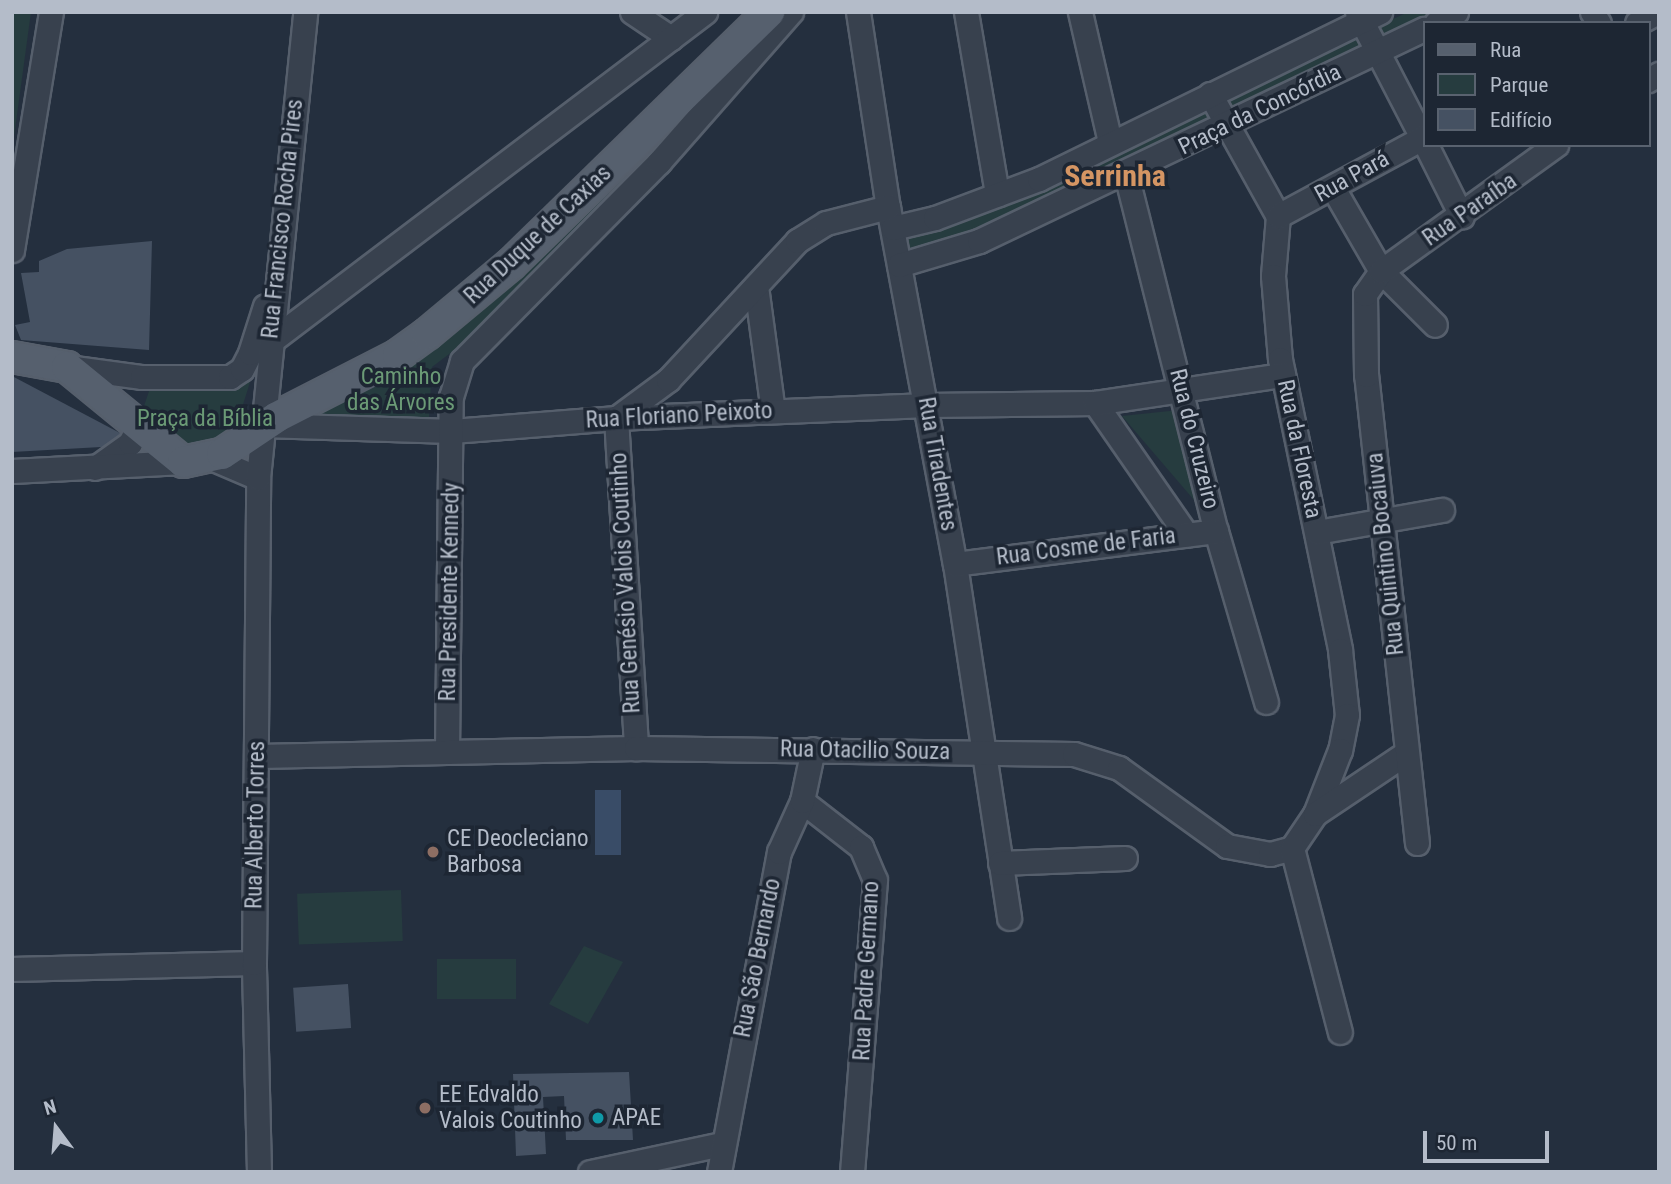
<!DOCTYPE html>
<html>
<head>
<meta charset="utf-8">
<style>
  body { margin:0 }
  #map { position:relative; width:1671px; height:1184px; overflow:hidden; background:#242f3e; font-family:"Roboto Condensed",sans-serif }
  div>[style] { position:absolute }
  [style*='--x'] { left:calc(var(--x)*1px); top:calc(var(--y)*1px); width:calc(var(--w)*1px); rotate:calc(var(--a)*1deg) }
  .green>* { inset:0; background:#263c3f; transform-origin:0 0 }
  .water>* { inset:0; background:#394c67; transform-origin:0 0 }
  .building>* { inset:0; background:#455162; transform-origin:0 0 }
  .roads { filter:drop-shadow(2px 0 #565f6c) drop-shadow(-2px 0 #565f6c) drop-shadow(0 2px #565f6c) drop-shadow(0 -2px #565f6c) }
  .minor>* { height:23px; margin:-11.5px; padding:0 11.5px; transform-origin:11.5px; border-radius:11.5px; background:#38414e }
  .major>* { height:30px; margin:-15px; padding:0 15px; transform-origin:15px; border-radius:15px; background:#56606e }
  .dots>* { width:19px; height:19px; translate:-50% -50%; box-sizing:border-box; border:4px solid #1d2633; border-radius:50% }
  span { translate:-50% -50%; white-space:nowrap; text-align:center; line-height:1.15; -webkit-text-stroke:7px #1d2633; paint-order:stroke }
  .street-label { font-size:23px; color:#b4bcc9 }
  .park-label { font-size:23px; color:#6b9a76 }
  .poi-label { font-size:23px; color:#b4bcc9 }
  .left { translate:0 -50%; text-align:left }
  .district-label { font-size:30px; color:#d59563; font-weight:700 }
  .frame { position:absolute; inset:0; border:14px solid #b4bcc9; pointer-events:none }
  .legend { position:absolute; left:1423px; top:21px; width:228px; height:126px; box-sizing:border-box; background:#1d2633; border:2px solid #59626f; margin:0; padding:9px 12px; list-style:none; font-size:21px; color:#b4bcc9 }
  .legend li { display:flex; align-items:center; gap:14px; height:35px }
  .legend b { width:35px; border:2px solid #59626f }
  .north { position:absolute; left:21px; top:1093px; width:70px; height:70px; -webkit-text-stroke:5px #1d2633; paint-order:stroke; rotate:344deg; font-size:19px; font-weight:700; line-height:28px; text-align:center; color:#b4bcc9 }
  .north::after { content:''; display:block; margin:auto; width:24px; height:32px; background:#b4bcc9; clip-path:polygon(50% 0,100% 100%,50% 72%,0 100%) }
  .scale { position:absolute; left:1423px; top:1131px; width:126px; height:32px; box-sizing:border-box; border:4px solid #b4bcc9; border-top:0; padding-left:9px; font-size:21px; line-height:24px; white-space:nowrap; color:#b4bcc9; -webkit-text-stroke:5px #1d2633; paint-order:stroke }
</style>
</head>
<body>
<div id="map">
  <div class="green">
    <div style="clip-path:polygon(12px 12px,31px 12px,14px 137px,12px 136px)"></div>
    <div style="clip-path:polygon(791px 12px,485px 327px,432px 367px,429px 417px,320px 420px,303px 408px,409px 354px)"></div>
    <div style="clip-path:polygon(1408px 12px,1437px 12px,1275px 95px,990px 224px,911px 254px,908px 239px,986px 209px)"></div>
    <div style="clip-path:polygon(251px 379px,236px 427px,207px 448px,187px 443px,141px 415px,150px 388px,236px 389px)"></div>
    <div style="clip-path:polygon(1179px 410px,1206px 514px,1122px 416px)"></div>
    <div style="left:401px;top:890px;width:51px;height:104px;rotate:88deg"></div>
    <div style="clip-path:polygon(584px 946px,623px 962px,588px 1024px,549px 1004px)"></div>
    <div style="left:516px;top:959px;width:40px;height:79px;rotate:90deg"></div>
  </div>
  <div class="water">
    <div style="left:595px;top:790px;width:26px;height:65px"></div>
  </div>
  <div class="building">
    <div style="clip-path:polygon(152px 241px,149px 350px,21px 340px,15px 325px,30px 322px,21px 273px,39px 272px,39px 261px,67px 249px)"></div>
    <div style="clip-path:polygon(12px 376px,120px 433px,119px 446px,12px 452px)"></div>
    <div style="left:348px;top:984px;width:44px;height:55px;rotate:86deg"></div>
    <div style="clip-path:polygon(629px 1072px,633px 1140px,566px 1140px,564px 1096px,543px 1097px,546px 1154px,516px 1156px,513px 1074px)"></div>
  </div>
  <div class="roads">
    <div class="minor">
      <div style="--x:632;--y:12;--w:47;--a:33.7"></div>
      <div style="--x:858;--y:12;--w:197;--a:81.3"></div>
      <div style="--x:888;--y:207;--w:363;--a:79.4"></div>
      <div style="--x:955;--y:564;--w:358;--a:81.3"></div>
      <div style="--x:966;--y:12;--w:185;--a:80.3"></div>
      <div style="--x:1080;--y:12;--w:133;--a:77"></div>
      <div style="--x:1357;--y:12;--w:145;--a:62.6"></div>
      <div style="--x:1592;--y:12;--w:13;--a:58"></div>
      <div style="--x:1436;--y:23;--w:23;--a:-29"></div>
      <div style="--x:1637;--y:23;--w:24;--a:-28"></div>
      <div style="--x:1648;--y:80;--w:13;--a:-29"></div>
      <div style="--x:1210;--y:94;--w:140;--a:60.9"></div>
      <div style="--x:1278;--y:216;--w:60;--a:94.8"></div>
      <div style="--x:1273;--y:276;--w:83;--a:85.2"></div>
      <div style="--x:1280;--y:359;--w:297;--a:78.3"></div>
      <div style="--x:1340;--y:650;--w:65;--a:83.9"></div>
      <div style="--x:1347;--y:715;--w:36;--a:101"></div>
      <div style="--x:1340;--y:750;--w:69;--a:111.3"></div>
      <div style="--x:1426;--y:145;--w:80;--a:63.4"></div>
      <div style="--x:1126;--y:174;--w:368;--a:75.9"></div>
      <div style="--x:1216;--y:531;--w:178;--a:73.7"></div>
      <div style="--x:1333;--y:188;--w:96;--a:60"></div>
      <div style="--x:1381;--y:271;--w:76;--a:45"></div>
      <div style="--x:1278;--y:216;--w:166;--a:-28.4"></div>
      <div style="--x:893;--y:228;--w:43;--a:-13.4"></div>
      <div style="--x:935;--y:218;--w:111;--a:-20.6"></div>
      <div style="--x:1039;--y:179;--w:380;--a:-26.1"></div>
      <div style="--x:12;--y:250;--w:241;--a:-80.7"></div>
      <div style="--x:899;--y:265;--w:84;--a:-16.7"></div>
      <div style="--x:979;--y:241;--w:493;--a:-25.5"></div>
      <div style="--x:756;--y:286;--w:126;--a:82.3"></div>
      <div style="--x:271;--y:341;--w:545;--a:-37.16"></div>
      <div style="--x:67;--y:367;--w:76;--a:7.6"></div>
      <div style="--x:142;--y:377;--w:88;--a:0"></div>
      <div style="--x:230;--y:377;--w:14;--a:-34"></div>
      <div style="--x:242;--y:369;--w:18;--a:-63"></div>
      <div style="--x:250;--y:353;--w:49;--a:-72.3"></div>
      <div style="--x:1095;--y:403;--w:160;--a:55.2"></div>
      <div style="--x:618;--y:417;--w:62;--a:-36.5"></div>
      <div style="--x:668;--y:380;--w:190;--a:-47.1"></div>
      <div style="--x:797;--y:241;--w:34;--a:-32"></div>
      <div style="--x:826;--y:223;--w:64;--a:-14.5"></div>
      <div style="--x:616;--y:418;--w:331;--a:86.5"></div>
      <div style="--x:263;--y:425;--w:189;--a:1.8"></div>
      <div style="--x:452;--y:431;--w:165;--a:-4.5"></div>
      <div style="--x:616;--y:418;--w:311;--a:-2.4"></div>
      <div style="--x:927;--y:405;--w:168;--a:-0.7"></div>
      <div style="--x:1095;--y:403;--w:190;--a:-8.5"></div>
      <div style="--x:211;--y:458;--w:51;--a:23.1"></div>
      <div style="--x:95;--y:468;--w:43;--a:-35.5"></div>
      <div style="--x:130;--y:443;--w:20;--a:-63"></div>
      <div style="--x:12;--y:471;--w:171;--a:-3"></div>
      <div style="--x:1317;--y:532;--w:127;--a:-10"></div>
      <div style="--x:955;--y:564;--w:263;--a:-7.2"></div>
      <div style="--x:447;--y:752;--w:355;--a:-89.4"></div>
      <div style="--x:451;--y:397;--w:38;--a:-73"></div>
      <div style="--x:462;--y:361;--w:280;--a:-45.3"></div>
      <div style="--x:659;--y:162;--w:200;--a:-48.7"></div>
      <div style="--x:258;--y:756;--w:378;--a:-1.2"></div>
      <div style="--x:636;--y:748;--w:438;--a:0.8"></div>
      <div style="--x:1074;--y:754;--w:47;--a:17.3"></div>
      <div style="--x:1119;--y:768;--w:133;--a:35.8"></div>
      <div style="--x:1227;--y:846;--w:44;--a:10.5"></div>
      <div style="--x:1270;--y:854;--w:23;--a:-15"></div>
      <div style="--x:1292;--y:848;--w:41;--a:-55.9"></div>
      <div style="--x:1315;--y:814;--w:110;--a:-33.8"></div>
      <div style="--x:802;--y:801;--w:75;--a:37.9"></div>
      <div style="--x:861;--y:847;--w:36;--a:67"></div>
      <div style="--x:875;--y:880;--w:293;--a:94.5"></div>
      <div style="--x:1417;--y:843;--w:471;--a:-96.2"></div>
      <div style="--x:1366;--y:375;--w:81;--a:-90.7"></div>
      <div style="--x:1365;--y:294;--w:28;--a:-55"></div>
      <div style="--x:1381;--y:271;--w:216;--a:-35.8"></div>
      <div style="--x:1292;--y:848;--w:190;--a:75.4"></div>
      <div style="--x:1000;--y:863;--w:125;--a:-2.3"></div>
      <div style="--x:12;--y:969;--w:242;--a:-1.4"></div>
      <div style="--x:259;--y:1172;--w:209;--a:-91.4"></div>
      <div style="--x:254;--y:963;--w:485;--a:-89.5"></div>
      <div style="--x:258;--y:478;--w:468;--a:-84.2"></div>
      <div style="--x:590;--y:1172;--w:135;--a:-12"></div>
      <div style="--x:719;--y:1172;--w:326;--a:-79.4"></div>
      <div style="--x:779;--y:852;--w:56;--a:-65.7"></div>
      <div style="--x:802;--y:801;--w:53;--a:-78.1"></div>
    </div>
    <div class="major">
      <div style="--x:12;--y:357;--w:56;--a:10.3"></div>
      <div style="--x:67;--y:367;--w:150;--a:39.3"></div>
      <div style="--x:183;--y:462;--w:40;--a:-12"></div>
      <div style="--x:222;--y:454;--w:66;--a:-33.9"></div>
      <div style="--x:277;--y:417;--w:136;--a:-27.1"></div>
      <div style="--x:398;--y:355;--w:36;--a:-36"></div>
      <div style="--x:427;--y:334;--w:109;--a:-39.8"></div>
      <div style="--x:511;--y:264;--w:361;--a:-44.3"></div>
    </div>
  </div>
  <div class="dots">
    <div style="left:433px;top:852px;background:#8d6e63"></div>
    <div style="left:425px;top:1108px;background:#8d6e63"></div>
    <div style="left:598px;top:1118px;background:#0f9aa8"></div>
  </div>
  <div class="street-label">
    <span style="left:1260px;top:110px;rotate:-26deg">Praça da Concórdia</span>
    <span style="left:1352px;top:177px;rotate:-29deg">Rua Pará</span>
    <span style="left:1470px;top:210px;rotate:-35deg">Rua Paraíba</span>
    <span style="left:283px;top:219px;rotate:-84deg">Rua Francisco Rocha Pires</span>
    <span style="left:538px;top:235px;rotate:-43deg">Rua Duque de Caxias</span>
    <span style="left:679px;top:416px;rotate:-3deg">Rua Floriano Peixoto</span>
    <span style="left:1194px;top:439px;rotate:76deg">Rua do Cruzeiro</span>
    <span style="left:1299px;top:449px;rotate:78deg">Rua da Floresta</span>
    <span style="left:937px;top:464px;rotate:80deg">Rua Tiradentes</span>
    <span style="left:1086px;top:547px;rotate:-7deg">Rua Cosme de Faria</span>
    <span style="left:1386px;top:554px;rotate:-96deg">Rua Quintino Bocaiuva</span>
    <span style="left:626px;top:583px;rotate:-93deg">Rua Genésio Valois Coutinho</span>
    <span style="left:450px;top:592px;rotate:-89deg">Rua Presidente Kennedy</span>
    <span style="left:865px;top:751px;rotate:1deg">Rua Otacilio Souza</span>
    <span style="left:256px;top:825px;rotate:-89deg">Rua Alberto Torres</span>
    <span style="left:758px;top:958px;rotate:-79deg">Rua São Bernardo</span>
    <span style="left:867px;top:971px;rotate:-87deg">Rua Padre Germano</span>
  </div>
  <div class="park-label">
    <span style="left:401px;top:390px">Caminho<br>das Árvores</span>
    <span style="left:205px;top:419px">Praça da Bíblia</span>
  </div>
  <div class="poi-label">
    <span class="left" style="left:447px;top:852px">CE Deocleciano<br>Barbosa</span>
    <span class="left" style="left:439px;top:1108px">EE Edvaldo<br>Valois Coutinho</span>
    <span class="left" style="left:612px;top:1118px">APAE</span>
  </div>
  <div class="district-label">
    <span style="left:1115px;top:176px">Serrinha</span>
  </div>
  <div class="frame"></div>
  <ul class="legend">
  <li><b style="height:9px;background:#56606e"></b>Rua</li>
  <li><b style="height:19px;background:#263c3f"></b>Parque</li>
  <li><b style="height:19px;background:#455162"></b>Edifício</li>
  </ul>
  <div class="north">N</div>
  <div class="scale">50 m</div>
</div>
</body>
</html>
